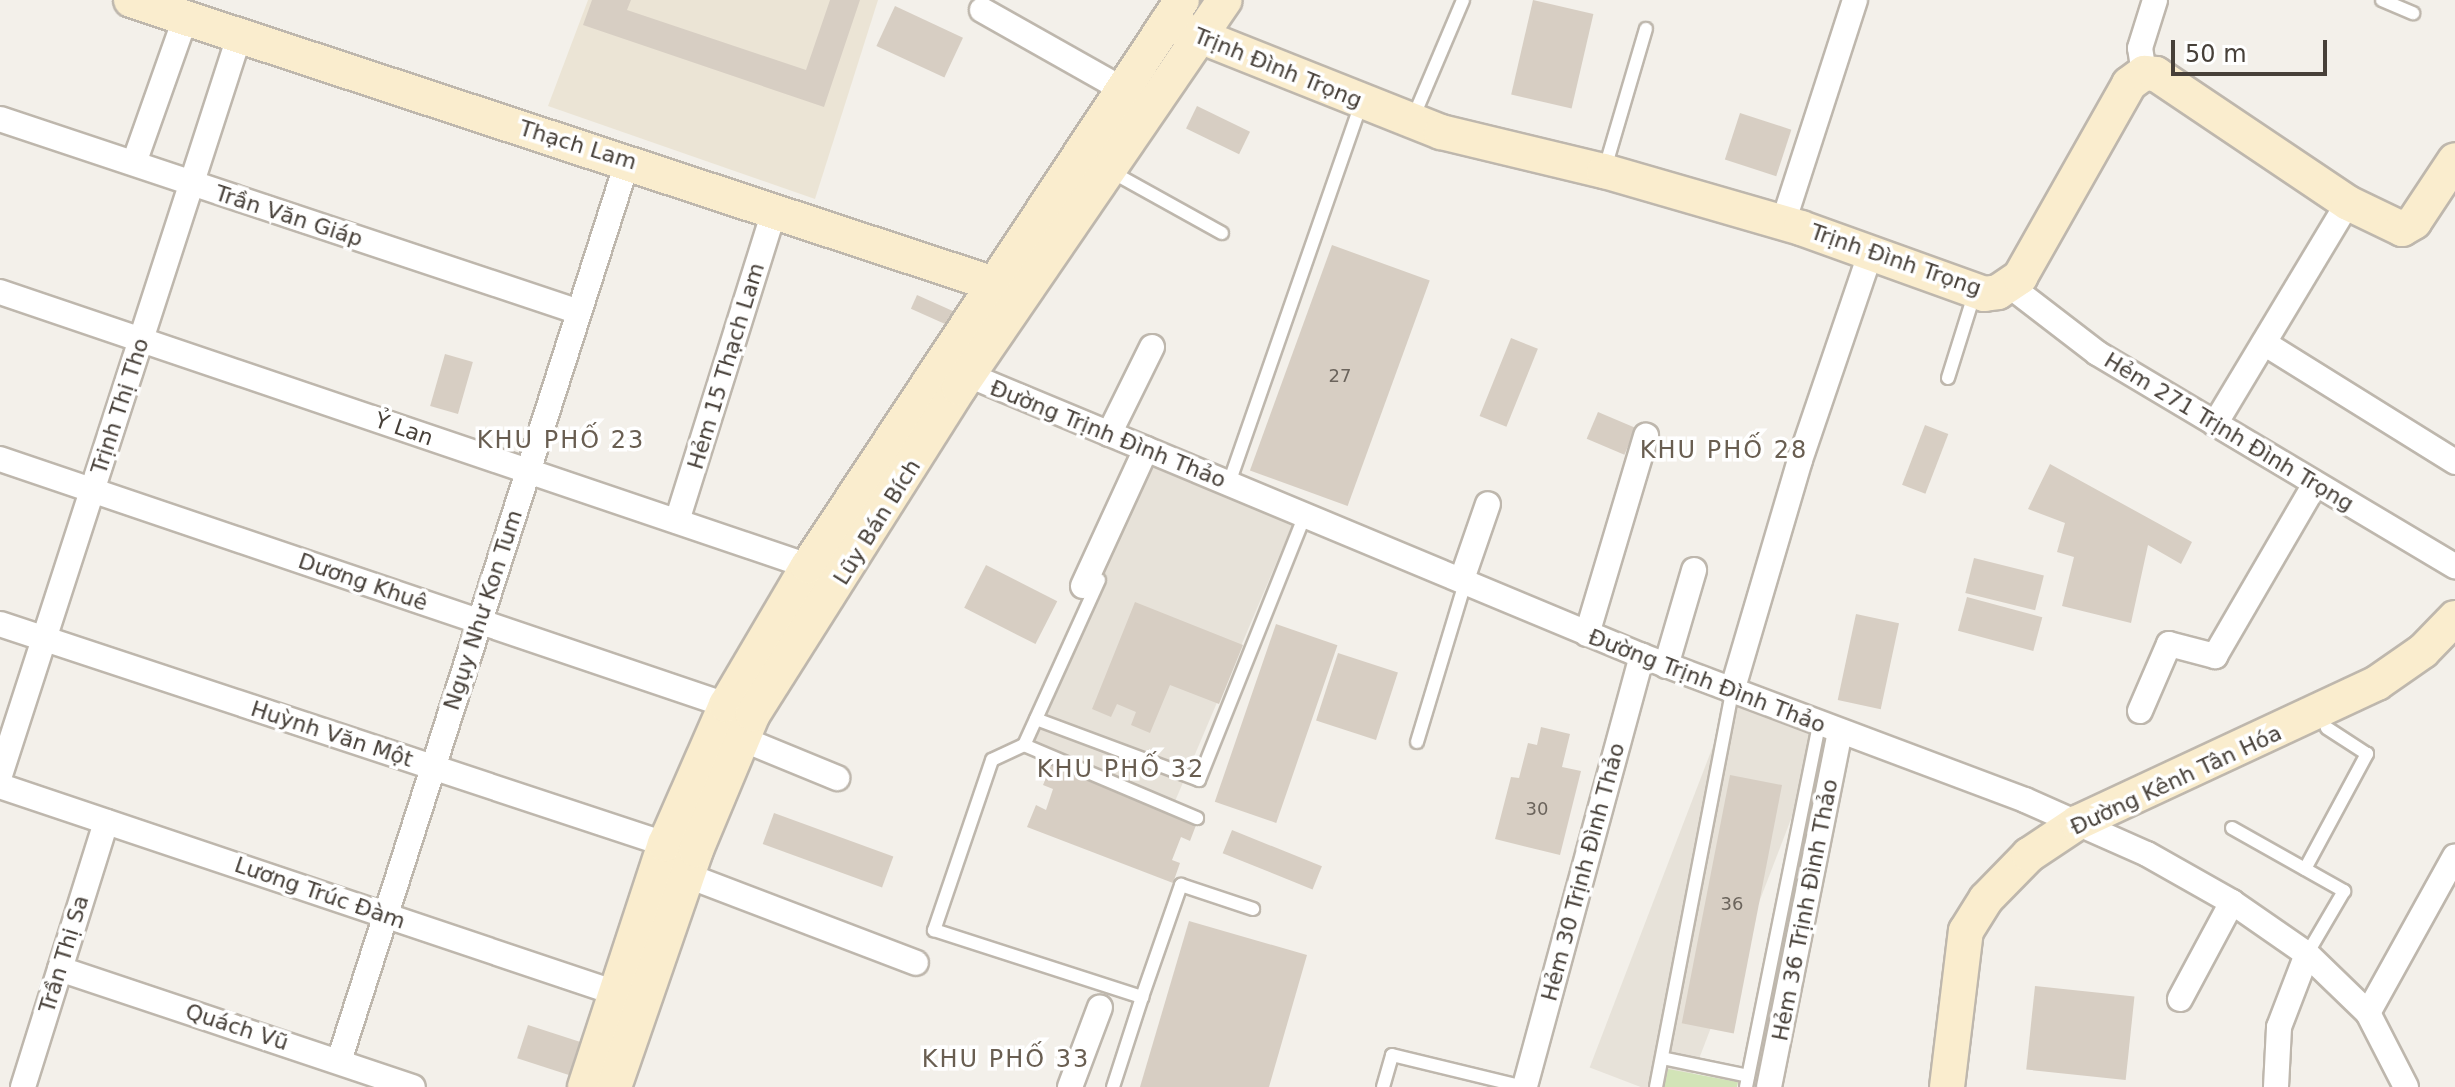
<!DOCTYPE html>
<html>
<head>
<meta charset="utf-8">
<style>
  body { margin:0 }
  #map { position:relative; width:2455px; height:1087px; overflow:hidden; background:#f3f0ea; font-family:"DejaVu Sans",sans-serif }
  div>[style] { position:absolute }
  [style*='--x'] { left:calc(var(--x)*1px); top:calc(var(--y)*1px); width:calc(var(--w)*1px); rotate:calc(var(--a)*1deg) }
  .residential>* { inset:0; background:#e7e2d9; transform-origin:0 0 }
  .education>* { inset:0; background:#ebe4d5 }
  .green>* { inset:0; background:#d2e4b7 }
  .building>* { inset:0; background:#d7cec3; transform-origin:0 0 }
  .roads { filter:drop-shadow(2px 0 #beb7ad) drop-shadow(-2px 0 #beb7ad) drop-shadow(0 2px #beb7ad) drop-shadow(0 -2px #beb7ad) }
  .lane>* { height:12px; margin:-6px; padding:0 6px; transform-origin:6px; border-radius:6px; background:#fff }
  .street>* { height:24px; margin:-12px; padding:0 12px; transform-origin:12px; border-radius:12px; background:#fff }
  .secondary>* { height:34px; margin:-17px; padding:0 17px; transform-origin:17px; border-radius:17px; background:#faedce }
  span { translate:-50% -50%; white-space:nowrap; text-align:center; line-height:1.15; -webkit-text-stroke:7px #fff; paint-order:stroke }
  .number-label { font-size:18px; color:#6b645c }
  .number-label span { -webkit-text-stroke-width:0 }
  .street-label { font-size:22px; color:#474039 }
  .neighbourhood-label { font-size:24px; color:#695e51; letter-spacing:2px }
  .scale { position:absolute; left:2171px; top:40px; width:156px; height:36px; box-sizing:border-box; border:4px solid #474039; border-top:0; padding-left:10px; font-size:24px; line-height:28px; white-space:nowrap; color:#474039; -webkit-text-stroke:6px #fff; paint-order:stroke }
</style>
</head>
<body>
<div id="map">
  <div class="residential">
    <div style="left:1153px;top:454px;width:156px;height:319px;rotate:23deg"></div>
    <div style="left:1733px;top:694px;width:99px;height:400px;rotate:21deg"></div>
  </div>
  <div class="education">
    <div style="clip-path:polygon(588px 0,878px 0,815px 199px,548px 106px)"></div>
  </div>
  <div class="green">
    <div style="clip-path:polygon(1668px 1069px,1738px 1082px,1737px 1087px,1664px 1087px)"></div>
  </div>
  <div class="building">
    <div style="clip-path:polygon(592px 0,631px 0,627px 10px,806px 70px,830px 0,860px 0,824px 107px,583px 25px)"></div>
    <div style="left:1533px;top:0;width:62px;height:97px;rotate:13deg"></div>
    <div style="left:895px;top:6px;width:75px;height:44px;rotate:25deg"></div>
    <div style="left:1197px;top:106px;width:59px;height:25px;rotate:26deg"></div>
    <div style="left:1740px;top:113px;width:54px;height:49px;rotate:18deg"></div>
    <div style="left:1332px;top:245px;width:104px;height:240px;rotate:20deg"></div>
    <div style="left:917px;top:295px;width:49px;height:15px;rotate:24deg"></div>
    <div style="left:1511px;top:338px;width:29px;height:84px;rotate:22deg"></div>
    <div style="left:445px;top:354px;width:29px;height:54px;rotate:16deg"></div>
    <div style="left:1598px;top:412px;width:41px;height:29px;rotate:23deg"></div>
    <div style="left:1925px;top:425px;width:25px;height:64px;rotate:21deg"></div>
    <div style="clip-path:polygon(2050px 464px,2192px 542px,2181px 564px,2148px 545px,2131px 623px,2062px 606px,2074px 557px,2057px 552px,2065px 523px,2028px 509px)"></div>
    <div style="left:1974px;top:558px;width:72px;height:36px;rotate:14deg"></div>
    <div style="left:986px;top:565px;width:80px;height:48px;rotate:27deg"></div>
    <div style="left:1967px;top:597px;width:78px;height:35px;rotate:15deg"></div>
    <div style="clip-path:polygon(1135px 602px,1243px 645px,1219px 704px,1170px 685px,1150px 733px,1131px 725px,1136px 712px,1117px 704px,1111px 717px,1092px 709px)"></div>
    <div style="left:1856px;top:614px;width:44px;height:88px;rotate:12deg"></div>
    <div style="left:1276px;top:624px;width:65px;height:188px;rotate:19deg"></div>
    <div style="left:1338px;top:653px;width:63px;height:71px;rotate:18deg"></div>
    <div style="clip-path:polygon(1541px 727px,1570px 734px,1562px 767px,1581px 771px,1560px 855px,1495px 839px,1511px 777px,1519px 778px,1528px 743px,1537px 745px)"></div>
    <div style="clip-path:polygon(1052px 763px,1198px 820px,1190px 841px,1181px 837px,1172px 860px,1180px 863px,1173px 883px,1027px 827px,1036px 805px,1046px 810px,1053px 789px,1043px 785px)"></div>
    <div style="left:1730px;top:775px;width:53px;height:253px;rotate:11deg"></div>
    <div style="left:774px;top:813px;width:127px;height:33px;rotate:20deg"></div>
    <div style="left:1232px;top:830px;width:97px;height:25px;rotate:22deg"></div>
    <div style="clip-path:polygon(1189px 921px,1307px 955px,1269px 1087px,1140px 1087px)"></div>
    <div style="left:2035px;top:986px;width:100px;height:84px;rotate:6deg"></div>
    <div style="left:528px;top:1025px;width:60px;height:35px;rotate:18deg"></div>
  </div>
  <div class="roads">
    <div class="lane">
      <div style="--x:2382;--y:0;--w:34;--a:23"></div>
      <div style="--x:1413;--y:118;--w:128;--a:-67"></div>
      <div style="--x:1605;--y:168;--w:145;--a:-73.6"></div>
      <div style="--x:1110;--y:171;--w:128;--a:29"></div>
      <div style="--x:1948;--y:378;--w:90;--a:-72.6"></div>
      <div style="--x:1229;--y:483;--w:404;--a:-70.8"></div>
      <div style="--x:1099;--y:580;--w:181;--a:114.4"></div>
      <div style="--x:1024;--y:745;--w:188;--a:22.9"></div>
      <div style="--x:1036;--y:719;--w:174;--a:20.5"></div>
      <div style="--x:1199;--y:780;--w:285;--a:-68.2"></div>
      <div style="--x:1417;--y:742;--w:169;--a:-73.2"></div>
      <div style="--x:1024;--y:745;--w:35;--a:155"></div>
      <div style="--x:992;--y:760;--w:180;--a:108.8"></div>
      <div style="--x:934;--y:930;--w:219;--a:17.9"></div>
      <div style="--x:1142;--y:997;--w:119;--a:-70.8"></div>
      <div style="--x:1181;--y:885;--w:76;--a:18.4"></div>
      <div style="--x:2232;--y:828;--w:129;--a:29.4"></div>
      <div style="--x:2344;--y:891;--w:73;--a:120.4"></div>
      <div style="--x:2305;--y:869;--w:131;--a:-61.7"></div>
      <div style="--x:2367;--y:754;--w:48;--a:-147"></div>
      <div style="--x:1662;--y:1058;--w:88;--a:11.8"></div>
      <div style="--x:1113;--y:1087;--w:95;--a:-72.1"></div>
      <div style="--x:1383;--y:1087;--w:33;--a:-74"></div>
      <div style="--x:1392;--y:1055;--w:136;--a:13.6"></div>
      <div style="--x:1656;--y:1087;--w:403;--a:-79.1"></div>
      <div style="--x:1746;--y:1087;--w:369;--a:-78.6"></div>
    </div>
    <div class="street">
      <div style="--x:982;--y:10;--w:161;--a:29.4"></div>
      <div style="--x:2144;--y:73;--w:25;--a:-99"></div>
      <div style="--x:2140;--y:48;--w:50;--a:-72.6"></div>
      <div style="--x:0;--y:119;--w:610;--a:18.43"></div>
      <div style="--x:134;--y:163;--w:153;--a:-70.5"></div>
      <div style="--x:1783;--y:223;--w:234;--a:-72.1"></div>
      <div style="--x:2010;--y:286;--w:110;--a:37.6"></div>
      <div style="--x:2097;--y:353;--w:417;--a:30.8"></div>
      <div style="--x:0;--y:292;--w:853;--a:18.73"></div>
      <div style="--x:2264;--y:343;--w:225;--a:31.9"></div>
      <div style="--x:954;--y:369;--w:745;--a:22.64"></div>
      <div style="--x:1642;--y:656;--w:409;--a:20.6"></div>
      <div style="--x:2025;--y:800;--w:133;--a:23.9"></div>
      <div style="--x:2147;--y:854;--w:98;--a:29.5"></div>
      <div style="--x:2232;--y:902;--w:91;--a:34.7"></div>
      <div style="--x:2307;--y:954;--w:85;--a:44"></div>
      <div style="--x:2368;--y:1013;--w:83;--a:62.8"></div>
      <div style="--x:2215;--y:424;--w:258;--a:-59"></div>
      <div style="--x:1109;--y:434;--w:97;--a:-63.7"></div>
      <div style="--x:0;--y:459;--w:767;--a:18.72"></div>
      <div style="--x:677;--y:521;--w:325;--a:-72.6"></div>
      <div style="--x:1462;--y:579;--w:79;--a:-70.9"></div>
      <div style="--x:1083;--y:586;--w:151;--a:-65.3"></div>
      <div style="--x:0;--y:624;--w:700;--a:18.31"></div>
      <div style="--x:1587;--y:634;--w:207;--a:-73.4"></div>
      <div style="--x:1666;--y:666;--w:100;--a:-73.7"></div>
      <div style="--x:1732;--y:691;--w:241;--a:-73.6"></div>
      <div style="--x:1800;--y:460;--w:220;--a:-71.2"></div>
      <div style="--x:2140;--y:711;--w:73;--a:-66.6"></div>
      <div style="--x:2169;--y:644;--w:48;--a:14.6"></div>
      <div style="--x:2215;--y:656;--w:199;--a:-59.8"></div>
      <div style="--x:742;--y:739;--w:103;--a:22.3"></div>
      <div style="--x:0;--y:775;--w:776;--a:-72.06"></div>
      <div style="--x:0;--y:786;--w:666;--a:18.57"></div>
      <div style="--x:686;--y:875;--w:246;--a:20.9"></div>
      <div style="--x:60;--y:969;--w:372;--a:18.5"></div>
      <div style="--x:2180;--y:999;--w:110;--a:-61.8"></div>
      <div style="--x:2368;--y:1013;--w:179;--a:-61"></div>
      <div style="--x:339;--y:1061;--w:946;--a:-72.22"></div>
      <div style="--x:1525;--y:1086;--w:446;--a:-74.8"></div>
      <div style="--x:23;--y:1087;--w:278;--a:-72.6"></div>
      <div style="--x:1070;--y:1087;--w:85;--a:-69.4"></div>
      <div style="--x:1769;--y:1087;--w:361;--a:-78.7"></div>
      <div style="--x:2276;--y:1087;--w:60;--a:-87.1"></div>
      <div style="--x:2279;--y:1027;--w:78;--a:-69"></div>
    </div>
    <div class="secondary">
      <div style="--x:131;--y:0;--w:928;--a:18.22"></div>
      <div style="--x:1167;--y:23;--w:295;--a:21.7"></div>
      <div style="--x:1441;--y:132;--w:168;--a:13.5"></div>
      <div style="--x:1604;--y:171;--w:205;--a:16.1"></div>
      <div style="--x:1801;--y:228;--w:195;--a:19.8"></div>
      <div style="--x:1984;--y:294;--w:14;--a:-8"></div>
      <div style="--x:1998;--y:292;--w:27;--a:-34"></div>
      <div style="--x:2020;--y:277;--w:222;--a:-60.5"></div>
      <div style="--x:2129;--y:84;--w:19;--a:-36"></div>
      <div style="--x:2144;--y:73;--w:12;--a:5"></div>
      <div style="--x:2156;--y:74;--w:231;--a:33.9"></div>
      <div style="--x:2348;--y:203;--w:60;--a:25.7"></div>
      <div style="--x:2402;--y:229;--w:14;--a:-30"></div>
      <div style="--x:2414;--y:222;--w:74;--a:-56.5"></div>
      <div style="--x:585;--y:1087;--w:256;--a:-71.8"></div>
      <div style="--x:665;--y:844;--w:152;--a:-66.3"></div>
      <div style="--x:726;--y:705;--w:161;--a:-59.5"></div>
      <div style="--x:808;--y:566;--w:678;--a:-56.54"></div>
      <div style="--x:614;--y:1087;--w:251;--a:-70.9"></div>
      <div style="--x:696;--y:850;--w:147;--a:-67.3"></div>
      <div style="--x:753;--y:714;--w:386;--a:-57.7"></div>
      <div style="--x:959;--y:388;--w:470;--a:-55.6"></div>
      <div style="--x:1947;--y:1087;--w:157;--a:-83.1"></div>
      <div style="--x:1966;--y:931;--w:38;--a:-58"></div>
      <div style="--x:1986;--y:899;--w:62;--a:-45.7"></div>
      <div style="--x:2029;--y:855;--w:58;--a:-33.7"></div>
      <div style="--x:2077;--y:823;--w:331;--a:-25"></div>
      <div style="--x:2377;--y:683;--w:56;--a:-34.8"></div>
      <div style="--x:2423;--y:651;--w:46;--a:-45.9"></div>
    </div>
  </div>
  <div class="number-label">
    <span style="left:1340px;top:376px">27</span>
    <span style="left:1537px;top:809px">30</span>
    <span style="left:1732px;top:904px">36</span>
  </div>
  <div class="street-label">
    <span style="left:1278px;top:68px;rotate:22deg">Trịnh Đình Trọng</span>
    <span style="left:578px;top:145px;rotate:17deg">Thạch Lam</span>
    <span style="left:289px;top:216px;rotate:18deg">Trần Văn Giáp</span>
    <span style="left:1896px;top:260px;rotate:19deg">Trịnh Đình Trọng</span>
    <span style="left:726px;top:366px;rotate:-73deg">Hẻm 15 Thạch Lam</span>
    <span style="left:120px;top:406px;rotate:-72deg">Trịnh Thị Tho</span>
    <span style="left:404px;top:429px;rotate:19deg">Ỷ Lan</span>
    <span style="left:2229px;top:432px;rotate:31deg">Hẻm 271 Trịnh Đình Trọng</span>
    <span style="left:1108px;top:434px;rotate:22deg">Đường Trịnh Đình Thảo</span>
    <span style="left:877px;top:522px;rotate:-58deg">Lũy Bán Bích</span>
    <span style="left:363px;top:582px;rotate:19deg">Dương Khuê</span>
    <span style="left:483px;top:610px;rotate:-72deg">Ngụy Như Kon Tum</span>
    <span style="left:1707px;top:681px;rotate:21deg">Đường Trịnh Đình Thảo</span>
    <span style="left:332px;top:734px;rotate:18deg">Huỳnh Văn Một</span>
    <span style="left:2176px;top:780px;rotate:-25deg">Đường Kênh Tân Hóa</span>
    <span style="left:1583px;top:872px;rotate:-75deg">Hẻm 30 Trịnh Đình Thảo</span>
    <span style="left:320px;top:893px;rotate:19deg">Lương Trúc Đàm</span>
    <span style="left:1805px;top:910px;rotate:-79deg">Hẻm 36 Trịnh Đình Thảo</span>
    <span style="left:64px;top:954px;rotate:-73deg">Trần Thị Sa</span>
    <span style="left:237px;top:1027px;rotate:18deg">Quách Vũ</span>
  </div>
  <div class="neighbourhood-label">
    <span style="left:561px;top:441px">KHU PHỐ 23</span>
    <span style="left:1724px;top:451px">KHU PHỐ 28</span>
    <span style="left:1121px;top:770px">KHU PHỐ 32</span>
    <span style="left:1006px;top:1060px">KHU PHỐ 33</span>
  </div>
  <div class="scale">50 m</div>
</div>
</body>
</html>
